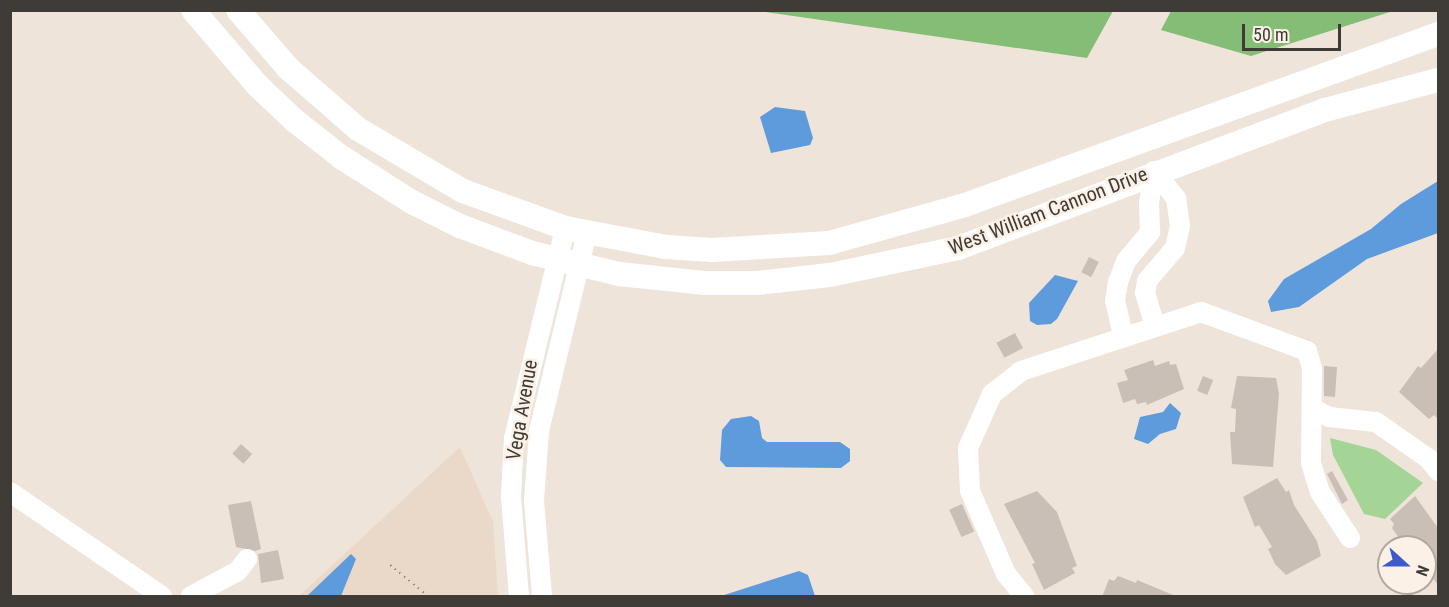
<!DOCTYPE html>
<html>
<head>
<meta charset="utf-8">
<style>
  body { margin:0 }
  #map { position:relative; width:1449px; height:607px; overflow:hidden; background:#efe4da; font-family:"Roboto Condensed",sans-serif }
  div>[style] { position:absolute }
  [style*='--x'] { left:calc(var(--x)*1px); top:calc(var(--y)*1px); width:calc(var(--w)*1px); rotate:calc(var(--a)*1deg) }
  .built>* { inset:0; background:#ead8c9 }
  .green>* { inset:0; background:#a4d597 }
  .forest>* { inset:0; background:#84bd75 }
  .water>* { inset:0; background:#5e9bdd }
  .building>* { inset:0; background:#cabfb6; transform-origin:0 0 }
  .path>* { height:2px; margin-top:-1px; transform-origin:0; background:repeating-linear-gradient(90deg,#908982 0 1.5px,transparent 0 6px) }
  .minor>* { height:20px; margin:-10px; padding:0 10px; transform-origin:10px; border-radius:10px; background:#fff }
  .major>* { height:24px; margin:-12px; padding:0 12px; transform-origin:12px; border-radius:12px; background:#fff }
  span { translate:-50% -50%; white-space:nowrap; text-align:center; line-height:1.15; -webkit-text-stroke:5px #fcf1e7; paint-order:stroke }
  .street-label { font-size:20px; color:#3f3b37 }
  .frame { position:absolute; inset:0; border:12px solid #3f3b37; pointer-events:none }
  .north { position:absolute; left:1377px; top:535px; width:60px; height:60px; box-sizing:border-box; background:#fcf1e7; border:2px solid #b0a8a1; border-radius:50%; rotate:111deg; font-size:16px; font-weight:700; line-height:24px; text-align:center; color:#3f3b37 }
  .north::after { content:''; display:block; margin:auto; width:21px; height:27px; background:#3d59cb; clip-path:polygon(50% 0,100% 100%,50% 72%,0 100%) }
  .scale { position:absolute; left:1242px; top:24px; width:99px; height:27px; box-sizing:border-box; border:3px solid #3f3b37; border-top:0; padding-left:8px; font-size:18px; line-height:21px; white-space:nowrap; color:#3f3b37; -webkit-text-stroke:4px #fcf1e7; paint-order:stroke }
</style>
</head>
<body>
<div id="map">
  <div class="built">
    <div style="clip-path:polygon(460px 447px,493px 522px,498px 596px,299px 596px)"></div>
  </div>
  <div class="green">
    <div style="clip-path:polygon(1330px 438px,1376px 450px,1423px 483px,1385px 519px,1364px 514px,1333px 455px)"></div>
  </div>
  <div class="forest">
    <div style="clip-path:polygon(758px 11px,1113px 10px,1113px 11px,1087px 58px)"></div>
    <div style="clip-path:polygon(1171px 11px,1171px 10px,1393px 11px,1251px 56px,1161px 30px)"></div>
  </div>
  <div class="water">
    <div style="clip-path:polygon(775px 107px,805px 111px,813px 138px,810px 145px,771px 153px,760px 117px)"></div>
    <div style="clip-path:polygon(1438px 181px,1438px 233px,1367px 259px,1299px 307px,1271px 312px,1268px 301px,1284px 279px,1371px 229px,1401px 204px)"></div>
    <div style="clip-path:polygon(1055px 275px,1078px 281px,1057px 319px,1051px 324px,1037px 325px,1030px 321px,1029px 303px)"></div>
    <div style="clip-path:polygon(1170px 403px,1181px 413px,1176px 429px,1160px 434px,1148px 444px,1134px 439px,1140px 417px,1163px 412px)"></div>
    <div style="clip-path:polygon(751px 416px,759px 421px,762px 438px,767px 442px,840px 442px,850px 449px,850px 461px,841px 468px,726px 467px,720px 460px,722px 430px,731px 419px)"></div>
    <div style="clip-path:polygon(351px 554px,356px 559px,341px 596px,307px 596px)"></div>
    <div style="clip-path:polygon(799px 571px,808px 575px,815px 596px,721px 596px)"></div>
  </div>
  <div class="building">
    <div style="left:1089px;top:257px;width:11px;height:17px;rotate:27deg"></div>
    <div style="left:1015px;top:333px;width:17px;height:21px;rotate:62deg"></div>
    <div style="clip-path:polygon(1438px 349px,1438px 419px,1434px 415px,1429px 419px,1399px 392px,1418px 366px,1421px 368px)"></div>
    <div style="clip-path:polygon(1153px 360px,1155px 366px,1169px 361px,1170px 365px,1176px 364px,1184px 389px,1147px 405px,1146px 402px,1137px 404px,1135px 399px,1123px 403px,1117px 383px,1128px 380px,1124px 370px)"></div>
    <div style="clip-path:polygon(1324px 366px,1337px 367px,1335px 397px,1324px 396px)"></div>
    <div style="left:1203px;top:376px;width:11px;height:16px;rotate:22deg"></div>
    <div style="clip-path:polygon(1237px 376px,1276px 378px,1279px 394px,1273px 467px,1232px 464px,1230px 432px,1235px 432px,1236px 409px,1231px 408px)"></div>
    <div style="left:241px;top:444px;width:15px;height:13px;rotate:42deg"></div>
    <div style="clip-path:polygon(1332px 471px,1348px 500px,1342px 504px,1327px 474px)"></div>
    <div style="clip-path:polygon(1277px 478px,1286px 492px,1289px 490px,1294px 505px,1317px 541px,1321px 556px,1286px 575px,1275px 564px,1268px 549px,1272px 547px,1259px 525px,1255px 527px,1243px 497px)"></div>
    <div style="clip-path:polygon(1037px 491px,1057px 512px,1077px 566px,1072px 568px,1075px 573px,1044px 590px,1032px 564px,1035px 563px,1004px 504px)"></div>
    <div style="clip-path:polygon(1415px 496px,1438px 528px,1438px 585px,1425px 568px,1425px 547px,1405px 547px,1392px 528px,1394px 524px,1390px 519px)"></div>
    <div style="clip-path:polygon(251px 501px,261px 549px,255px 551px,236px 547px,228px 505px)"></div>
    <div style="left:962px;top:504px;width:30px;height:14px;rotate:66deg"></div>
    <div style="clip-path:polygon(278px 550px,284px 579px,261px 583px,258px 554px)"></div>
    <div style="clip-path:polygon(1118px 576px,1136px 583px,1137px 580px,1178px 597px,1102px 597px,1109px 579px,1114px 581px)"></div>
  </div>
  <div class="path">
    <div style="--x:390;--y:565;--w:49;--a:39.2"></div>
  </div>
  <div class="minor">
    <div style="--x:1154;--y:171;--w:35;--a:51"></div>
    <div style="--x:1176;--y:198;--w:28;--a:82"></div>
    <div style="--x:1180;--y:226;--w:23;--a:103"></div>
    <div style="--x:1175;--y:248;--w:43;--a:130.3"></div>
    <div style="--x:1147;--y:281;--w:12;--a:99"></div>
    <div style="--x:1145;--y:293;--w:34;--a:73"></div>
    <div style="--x:1123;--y:335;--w:35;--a:-103"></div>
    <div style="--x:1115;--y:301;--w:19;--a:-81"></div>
    <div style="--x:1118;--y:282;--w:22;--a:-69"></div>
    <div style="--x:1126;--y:261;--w:38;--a:-50"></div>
    <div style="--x:1150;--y:232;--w:29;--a:-92"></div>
    <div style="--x:1149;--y:203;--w:32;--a:-81"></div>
    <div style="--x:1312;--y:408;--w:19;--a:28"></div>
    <div style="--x:1329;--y:417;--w:47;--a:6.1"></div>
    <div style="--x:1376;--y:422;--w:65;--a:34.9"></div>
    <div style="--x:1429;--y:459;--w:15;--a:53"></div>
    <div style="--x:10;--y:492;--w:184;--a:34.4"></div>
    <div style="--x:191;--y:596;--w:53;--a:-28"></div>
    <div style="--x:238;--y:571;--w:15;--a:-53"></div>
    <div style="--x:519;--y:596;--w:100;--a:-94.6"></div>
    <div style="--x:511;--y:496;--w:58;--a:-87"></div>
    <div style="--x:514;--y:438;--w:216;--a:-76.3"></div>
    <div style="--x:542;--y:596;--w:95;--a:-94.8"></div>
    <div style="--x:534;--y:501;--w:70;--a:-85.9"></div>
    <div style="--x:539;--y:431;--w:204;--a:-76.4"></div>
    <div style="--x:1024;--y:596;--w:28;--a:-129"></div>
    <div style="--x:1006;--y:574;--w:90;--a:-113.4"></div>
    <div style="--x:970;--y:491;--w:43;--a:-92.7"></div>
    <div style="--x:968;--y:448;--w:59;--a:-66"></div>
    <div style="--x:992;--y:394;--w:37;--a:-38"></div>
    <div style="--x:1021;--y:371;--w:189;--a:-18.1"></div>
    <div style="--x:1201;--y:312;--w:113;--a:20.2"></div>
    <div style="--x:1307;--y:351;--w:18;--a:74"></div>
    <div style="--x:1312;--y:368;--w:95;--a:90.6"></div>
    <div style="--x:1311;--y:463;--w:30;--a:73"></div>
    <div style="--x:1320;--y:492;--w:55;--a:56.9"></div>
  </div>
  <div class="major">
    <div style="--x:193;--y:10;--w:99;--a:49.5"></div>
    <div style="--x:257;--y:85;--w:51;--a:43.4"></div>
    <div style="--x:294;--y:120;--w:60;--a:38.2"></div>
    <div style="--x:341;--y:157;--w:84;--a:32.4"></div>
    <div style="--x:412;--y:202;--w:54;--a:26.6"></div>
    <div style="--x:460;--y:226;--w:77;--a:20.6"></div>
    <div style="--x:532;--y:253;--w:89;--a:13.6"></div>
    <div style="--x:619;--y:274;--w:85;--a:6"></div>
    <div style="--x:704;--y:283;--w:53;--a:0"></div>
    <div style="--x:757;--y:283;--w:73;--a:-6.3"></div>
    <div style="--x:830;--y:275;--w:131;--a:-11.9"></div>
    <div style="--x:958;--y:248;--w:392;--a:-20.6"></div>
    <div style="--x:1325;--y:110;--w:117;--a:-14.9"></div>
    <div style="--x:238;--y:10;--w:78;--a:49.2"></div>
    <div style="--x:289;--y:69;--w:91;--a:41"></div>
    <div style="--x:358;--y:129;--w:122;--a:30.6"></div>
    <div style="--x:463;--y:191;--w:109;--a:19.9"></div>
    <div style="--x:565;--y:228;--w:103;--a:10.7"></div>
    <div style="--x:666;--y:247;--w:46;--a:3.7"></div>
    <div style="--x:712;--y:250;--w:117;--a:-3.4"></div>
    <div style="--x:829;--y:243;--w:141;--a:-15.6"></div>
    <div style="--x:965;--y:205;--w:503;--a:-19.88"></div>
  </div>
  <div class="street-label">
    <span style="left:1048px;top:211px;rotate:-21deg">West William Cannon Drive</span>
    <span style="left:522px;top:410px;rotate:-80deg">Vega Avenue</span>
  </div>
  <div class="frame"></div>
  <div class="north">N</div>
  <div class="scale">50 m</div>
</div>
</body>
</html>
